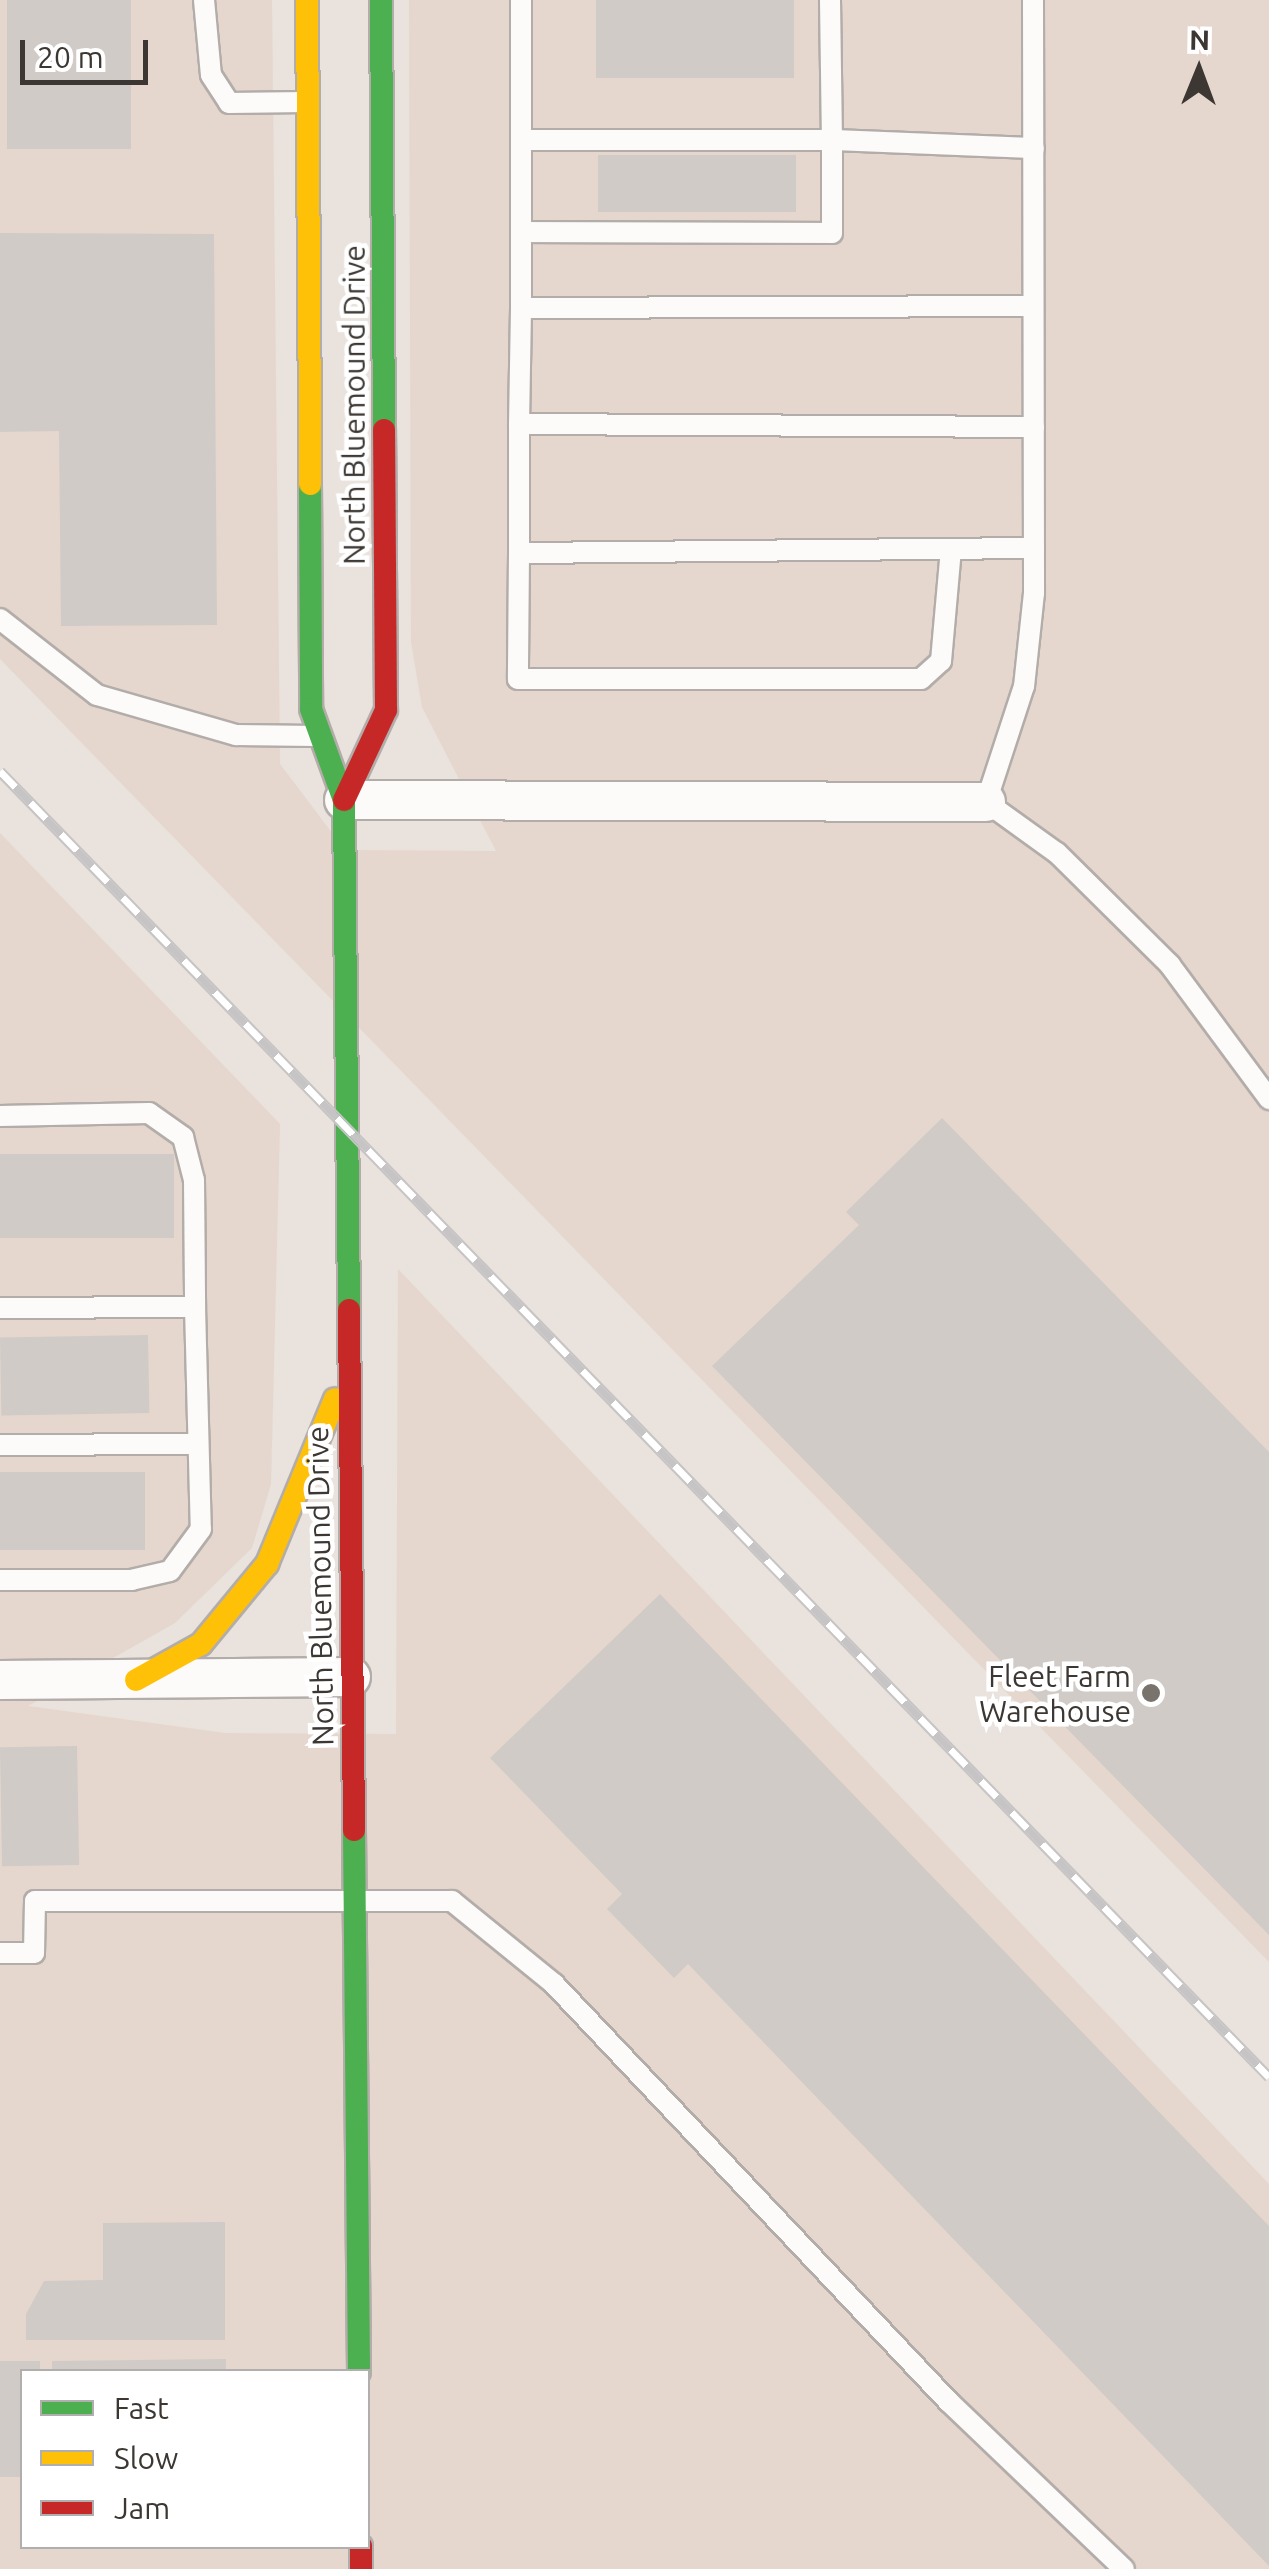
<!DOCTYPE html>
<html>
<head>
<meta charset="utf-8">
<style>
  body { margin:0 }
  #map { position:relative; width:1269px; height:2569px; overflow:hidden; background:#e9e2dd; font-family:Ubuntu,sans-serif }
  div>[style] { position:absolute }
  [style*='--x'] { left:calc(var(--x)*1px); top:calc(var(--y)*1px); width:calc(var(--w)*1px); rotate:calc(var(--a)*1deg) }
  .built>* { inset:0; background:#e5d7cd }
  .building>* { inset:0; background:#d0cbc7; transform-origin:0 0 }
  .roads { filter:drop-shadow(2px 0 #b3adaa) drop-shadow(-2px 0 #b3adaa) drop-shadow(0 2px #b3adaa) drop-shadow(0 -2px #b3adaa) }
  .lane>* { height:20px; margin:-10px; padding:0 10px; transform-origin:10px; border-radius:10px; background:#fcfbfa }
  .street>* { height:38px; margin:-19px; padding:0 19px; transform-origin:19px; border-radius:19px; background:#fcfbfa }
  .fast>* { height:22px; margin:-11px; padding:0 11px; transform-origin:11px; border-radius:11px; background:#4caf50 }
  .slow>* { height:22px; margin:-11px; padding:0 11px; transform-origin:11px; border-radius:11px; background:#ffc107 }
  .jam>* { height:22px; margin:-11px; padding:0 11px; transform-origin:11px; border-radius:11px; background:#c62828 }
  .rail>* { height:11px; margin-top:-5.5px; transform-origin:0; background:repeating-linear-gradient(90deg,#fff 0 22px,#c6c4c4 0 44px); box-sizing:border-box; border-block:2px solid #c6c4c4 }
  .dots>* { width:28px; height:28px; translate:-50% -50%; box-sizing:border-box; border:5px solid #fff; border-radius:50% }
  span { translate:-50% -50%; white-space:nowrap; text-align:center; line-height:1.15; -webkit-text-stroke:9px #fff; paint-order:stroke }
  .street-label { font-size:30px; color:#3c3733 }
  .poi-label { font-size:30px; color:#3c3733 }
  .right { translate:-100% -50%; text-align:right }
  .legend { position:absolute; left:20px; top:2369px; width:350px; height:180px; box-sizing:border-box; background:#fff; border:2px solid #b1afad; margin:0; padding:12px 18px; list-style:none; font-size:30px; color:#3c3733 }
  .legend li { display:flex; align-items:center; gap:20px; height:50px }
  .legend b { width:50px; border:2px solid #b1afad }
  .north { position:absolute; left:1149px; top:20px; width:100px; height:100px; -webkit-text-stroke:8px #fff; paint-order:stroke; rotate:1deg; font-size:28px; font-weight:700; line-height:40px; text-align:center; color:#3c3733 }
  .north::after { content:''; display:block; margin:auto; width:35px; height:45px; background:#3c3733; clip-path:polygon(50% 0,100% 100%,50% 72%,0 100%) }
  .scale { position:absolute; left:20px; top:40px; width:128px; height:45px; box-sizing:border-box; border:5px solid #3c3733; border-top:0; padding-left:12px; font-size:30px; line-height:35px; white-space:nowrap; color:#3c3733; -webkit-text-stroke:8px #fff; paint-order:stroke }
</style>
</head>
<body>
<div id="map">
  <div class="built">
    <div style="clip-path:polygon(0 0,272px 0,280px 764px,345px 850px,496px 851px,422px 707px,411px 642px,409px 0,1269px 0,1269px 1962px,0 659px)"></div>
    <div style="clip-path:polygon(evenodd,0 833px,280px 1124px,271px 1484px,252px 1548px,175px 1623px,28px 1706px,225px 1733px,396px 1734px,398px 1269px,1269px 2184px,1269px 2569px,0 2569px,0 833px,22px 2372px,368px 2372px,368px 2546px,22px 2546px,22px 2372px)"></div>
  </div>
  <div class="building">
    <div style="left:7px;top:0;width:124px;height:149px"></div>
    <div style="left:596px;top:0;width:198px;height:78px"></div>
    <div style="left:796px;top:155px;width:57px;height:198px;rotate:90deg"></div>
    <div style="clip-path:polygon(0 233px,214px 234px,217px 625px,61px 626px,59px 431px,0 432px)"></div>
    <div style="clip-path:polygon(942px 1118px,1269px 1452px,1269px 1935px,712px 1366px,859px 1225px,846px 1212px)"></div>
    <div style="left:174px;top:1154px;width:84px;height:174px;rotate:90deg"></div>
    <div style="left:148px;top:1335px;width:78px;height:148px;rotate:89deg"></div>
    <div style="left:145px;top:1472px;width:78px;height:145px;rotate:90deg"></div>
    <div style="clip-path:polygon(660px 1594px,1269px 2226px,1269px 2566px,688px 1964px,674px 1978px,607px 1909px,622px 1894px,490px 1758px)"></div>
    <div style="left:77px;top:1746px;width:119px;height:77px;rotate:89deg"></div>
    <div style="clip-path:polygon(225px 2222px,225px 2340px,26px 2340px,26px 2314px,44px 2281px,103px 2280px,103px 2223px)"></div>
    <div style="clip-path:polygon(226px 2359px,226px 2372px,52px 2372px,52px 2361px)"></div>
    <div style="clip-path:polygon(0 2361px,40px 2361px,40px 2372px,22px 2372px,22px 2477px,0 2477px)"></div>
  </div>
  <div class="roads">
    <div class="lane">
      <div style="--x:204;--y:0;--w:75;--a:84.7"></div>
      <div style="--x:211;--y:75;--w:33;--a:57"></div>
      <div style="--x:229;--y:103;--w:77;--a:-0.7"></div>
      <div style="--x:521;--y:0;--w:308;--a:90"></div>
      <div style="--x:521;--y:308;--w:512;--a:-0.22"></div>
      <div style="--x:830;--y:0;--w:140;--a:89.2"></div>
      <div style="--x:832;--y:140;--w:202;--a:2.3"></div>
      <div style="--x:1033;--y:0;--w:593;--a:89.9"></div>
      <div style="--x:1034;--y:593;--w:94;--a:96.1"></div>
      <div style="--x:1024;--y:686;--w:122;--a:108.1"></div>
      <div style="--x:986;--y:802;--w:87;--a:35.7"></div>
      <div style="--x:1057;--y:853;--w:159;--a:44.7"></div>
      <div style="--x:1170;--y:965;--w:167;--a:53.5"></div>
      <div style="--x:521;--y:232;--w:311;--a:0.2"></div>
      <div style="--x:832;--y:233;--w:93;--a:-90"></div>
      <div style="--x:832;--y:140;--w:311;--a:180"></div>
      <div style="--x:519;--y:424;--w:116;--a:-89"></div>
      <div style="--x:1034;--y:548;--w:515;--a:179.44"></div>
      <div style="--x:519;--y:553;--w:129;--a:-90"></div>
      <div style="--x:519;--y:424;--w:515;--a:0.33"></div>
      <div style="--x:519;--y:553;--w:126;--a:90.5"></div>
      <div style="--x:518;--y:679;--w:403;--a:0"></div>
      <div style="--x:921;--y:679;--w:27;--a:-42"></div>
      <div style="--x:941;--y:661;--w:112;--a:-84.9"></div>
      <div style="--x:0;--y:619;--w:123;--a:38.1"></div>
      <div style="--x:97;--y:695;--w:145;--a:16.1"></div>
      <div style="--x:236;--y:735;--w:79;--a:0.7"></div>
      <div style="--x:0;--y:1116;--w:149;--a:-1.2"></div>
      <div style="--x:149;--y:1113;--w:42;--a:35.2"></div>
      <div style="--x:183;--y:1137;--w:44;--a:75.7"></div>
      <div style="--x:194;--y:1180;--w:127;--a:89.5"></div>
      <div style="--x:0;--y:1308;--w:195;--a:-0.3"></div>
      <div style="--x:195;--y:1307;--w:222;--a:88.5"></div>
      <div style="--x:201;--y:1529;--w:52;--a:126.4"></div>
      <div style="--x:170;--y:1571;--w:39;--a:167"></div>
      <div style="--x:132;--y:1580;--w:132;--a:180"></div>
      <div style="--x:0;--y:1445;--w:197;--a:-0.3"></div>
      <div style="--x:0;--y:1953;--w:34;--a:0"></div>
      <div style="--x:34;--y:1953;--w:52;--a:-88.9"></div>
      <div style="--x:35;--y:1901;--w:417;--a:0"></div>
      <div style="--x:452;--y:1901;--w:132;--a:39.1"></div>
      <div style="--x:554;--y:1984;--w:575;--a:46.62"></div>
      <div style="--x:949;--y:2402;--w:242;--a:43.7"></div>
    </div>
    <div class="street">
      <div style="--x:344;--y:800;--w:642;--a:0.18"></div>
      <div style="--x:0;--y:1680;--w:351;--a:-0.5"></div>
    </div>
    <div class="fast">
      <div style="--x:381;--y:0;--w:430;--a:89.6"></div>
      <div style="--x:310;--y:484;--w:225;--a:89.7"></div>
      <div style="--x:311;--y:709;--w:97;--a:70.1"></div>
      <div style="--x:344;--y:800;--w:510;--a:89.44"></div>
      <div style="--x:354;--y:1830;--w:542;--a:89.47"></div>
    </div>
    <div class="slow">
      <div style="--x:307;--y:0;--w:484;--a:89.6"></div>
      <div style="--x:136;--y:1680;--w:74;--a:-29"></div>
      <div style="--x:201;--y:1644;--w:104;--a:-50.5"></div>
      <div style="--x:267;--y:1564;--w:178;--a:-67.6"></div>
    </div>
    <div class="jam">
      <div style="--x:344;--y:800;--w:99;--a:-65"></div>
      <div style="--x:386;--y:710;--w:280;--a:-90.4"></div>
      <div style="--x:349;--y:1310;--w:520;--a:89.45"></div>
      <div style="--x:361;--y:2546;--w:23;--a:90"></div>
    </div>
  </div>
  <div class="rail">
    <div style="--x:0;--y:771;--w:1821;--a:45.82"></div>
  </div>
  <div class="dots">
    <div style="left:1151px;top:1693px;background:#79736e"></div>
  </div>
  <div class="street-label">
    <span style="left:354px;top:405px;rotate:-90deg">North Bluemound Drive</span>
    <span style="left:320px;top:1586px;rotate:-91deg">North Bluemound Drive</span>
  </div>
  <div class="poi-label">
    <span class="right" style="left:1131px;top:1693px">Fleet Farm<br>Warehouse</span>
  </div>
  <ul class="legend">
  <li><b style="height:12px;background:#4caf50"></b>Fast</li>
  <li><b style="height:12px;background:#ffc107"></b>Slow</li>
  <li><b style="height:12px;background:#c62828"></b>Jam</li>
  </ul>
  <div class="north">N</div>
  <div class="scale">20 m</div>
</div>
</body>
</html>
